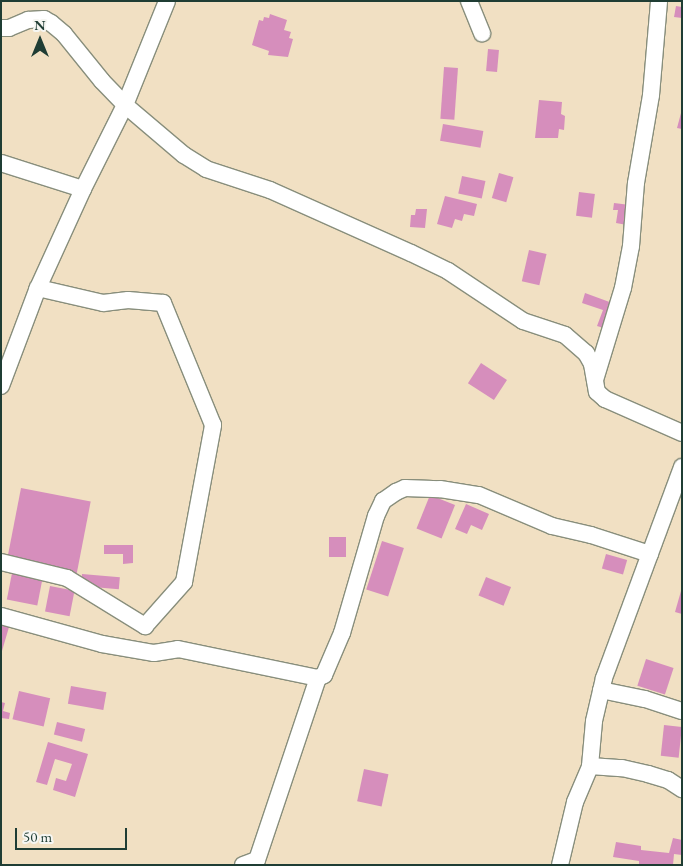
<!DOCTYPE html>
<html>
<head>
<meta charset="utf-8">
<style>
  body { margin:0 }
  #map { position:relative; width:683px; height:866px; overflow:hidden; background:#f1e0c3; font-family:"EB Garamond",serif }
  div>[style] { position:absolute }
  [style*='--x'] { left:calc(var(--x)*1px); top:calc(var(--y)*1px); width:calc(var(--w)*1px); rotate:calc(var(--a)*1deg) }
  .building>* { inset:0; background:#d68ebc; transform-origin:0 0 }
  .roads { filter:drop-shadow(1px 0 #888e7c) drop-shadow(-1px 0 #888e7c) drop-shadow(0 1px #888e7c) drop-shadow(0 -1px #888e7c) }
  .street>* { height:16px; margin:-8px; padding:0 8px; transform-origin:8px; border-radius:8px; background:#fff }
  span { translate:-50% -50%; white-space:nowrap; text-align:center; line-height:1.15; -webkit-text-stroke:4px #f6f6f2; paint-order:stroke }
  .frame { position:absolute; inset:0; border:2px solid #1f3d34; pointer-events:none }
  .north { position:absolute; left:15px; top:15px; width:50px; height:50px; -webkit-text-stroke:4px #f6f6f2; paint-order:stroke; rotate:0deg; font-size:14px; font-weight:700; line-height:20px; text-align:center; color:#1f3d34 }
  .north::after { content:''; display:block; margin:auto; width:18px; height:22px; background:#1f3d34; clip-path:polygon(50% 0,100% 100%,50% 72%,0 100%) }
  .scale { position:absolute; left:15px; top:828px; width:112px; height:22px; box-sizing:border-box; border:2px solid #1f3d34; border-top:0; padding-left:6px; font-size:15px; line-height:18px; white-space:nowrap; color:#1f3d34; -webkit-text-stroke:4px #f6f6f2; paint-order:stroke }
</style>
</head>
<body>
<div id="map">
  <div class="building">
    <div style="clip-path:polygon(676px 6px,682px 7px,682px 18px,674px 17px)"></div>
    <div style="clip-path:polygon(270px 14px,287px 20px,284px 30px,291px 32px,289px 38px,293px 39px,288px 57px,268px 55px,269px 51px,252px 45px,259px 20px,263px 21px,264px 17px,269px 18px)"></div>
    <div style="left:488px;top:49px;width:11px;height:22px;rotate:5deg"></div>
    <div style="left:444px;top:67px;width:14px;height:52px;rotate:4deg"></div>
    <div style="clip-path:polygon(539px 100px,562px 102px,561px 114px,565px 116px,564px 130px,559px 129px,558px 138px,535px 138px)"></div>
    <div style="clip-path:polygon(681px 113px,682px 129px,677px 128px)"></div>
    <div style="left:443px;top:124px;width:41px;height:17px;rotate:10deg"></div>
    <div style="left:499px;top:173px;width:15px;height:26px;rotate:16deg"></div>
    <div style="left:462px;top:176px;width:24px;height:18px;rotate:12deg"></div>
    <div style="left:579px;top:192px;width:16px;height:24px;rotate:7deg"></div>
    <div style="clip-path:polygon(445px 196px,477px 204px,474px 216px,464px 214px,462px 221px,455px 219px,452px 228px,437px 224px)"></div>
    <div style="clip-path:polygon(614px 203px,630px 205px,627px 225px,616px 223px,618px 210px,613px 210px)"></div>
    <div style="clip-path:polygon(416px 209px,427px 209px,425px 228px,410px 227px,411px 215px,415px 215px)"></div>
    <div style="left:529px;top:250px;width:18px;height:32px;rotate:13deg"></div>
    <div style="clip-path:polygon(585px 293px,615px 304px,607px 329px,597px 326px,603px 310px,582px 303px)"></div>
    <div style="left:481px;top:363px;width:31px;height:24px;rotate:33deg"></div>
    <div style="left:21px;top:488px;width:71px;height:73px;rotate:11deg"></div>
    <div style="left:430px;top:495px;width:27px;height:36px;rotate:22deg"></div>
    <div style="clip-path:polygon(466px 504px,489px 514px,482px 530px,471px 525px,467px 534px,455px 529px)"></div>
    <div style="left:329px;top:537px;width:17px;height:20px"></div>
    <div style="left:382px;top:541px;width:23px;height:51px;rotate:18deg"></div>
    <div style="clip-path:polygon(104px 545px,133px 545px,133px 563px,123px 564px,123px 554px,104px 554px)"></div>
    <div style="left:606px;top:554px;width:22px;height:15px;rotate:16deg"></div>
    <div style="left:12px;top:573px;width:31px;height:27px;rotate:11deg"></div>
    <div style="left:82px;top:574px;width:38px;height:12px;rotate:5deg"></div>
    <div style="left:486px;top:577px;width:27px;height:20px;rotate:22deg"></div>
    <div style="left:50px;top:586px;width:25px;height:26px;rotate:11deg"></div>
    <div style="clip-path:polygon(681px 591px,682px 591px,682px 614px,675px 612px)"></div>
    <div style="clip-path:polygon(1px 625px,9px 627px,2px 651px,1px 651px)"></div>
    <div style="left:646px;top:659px;width:29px;height:28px;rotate:18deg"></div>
    <div style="left:71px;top:686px;width:36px;height:18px;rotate:10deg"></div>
    <div style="left:19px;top:691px;width:32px;height:29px;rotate:13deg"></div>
    <div style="clip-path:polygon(1px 702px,5px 703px,3px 711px,10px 713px,9px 719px,1px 718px)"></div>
    <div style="left:57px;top:722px;width:29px;height:13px;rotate:14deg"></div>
    <div style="left:664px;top:725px;width:18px;height:31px;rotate:6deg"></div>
    <div style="clip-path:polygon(48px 742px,88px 754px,75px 797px,53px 790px,56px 778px,66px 781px,72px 764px,55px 759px,47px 785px,36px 782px)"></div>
    <div style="left:364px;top:769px;width:25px;height:33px;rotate:12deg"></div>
    <div style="clip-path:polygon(673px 838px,682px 840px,682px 855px,674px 854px,673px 865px,639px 865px,639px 861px,613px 857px,616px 842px,641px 846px,641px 850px,669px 853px)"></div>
  </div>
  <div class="roads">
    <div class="street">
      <div style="--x:469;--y:1;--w:35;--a:68"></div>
      <div style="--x:1;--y:28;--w:8;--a:0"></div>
      <div style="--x:9;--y:28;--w:21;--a:-23"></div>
      <div style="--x:28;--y:20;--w:16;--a:-4"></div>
      <div style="--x:44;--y:19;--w:8;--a:30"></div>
      <div style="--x:51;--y:23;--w:17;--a:40"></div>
      <div style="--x:64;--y:34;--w:60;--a:51"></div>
      <div style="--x:102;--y:81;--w:33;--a:46"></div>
      <div style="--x:125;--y:105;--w:77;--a:40.3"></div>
      <div style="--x:184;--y:155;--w:26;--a:32"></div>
      <div style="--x:206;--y:169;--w:67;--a:18.2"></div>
      <div style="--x:270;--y:190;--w:154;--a:24.1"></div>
      <div style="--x:411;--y:253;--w:41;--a:25.9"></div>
      <div style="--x:448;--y:271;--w:90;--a:33.7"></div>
      <div style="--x:523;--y:321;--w:44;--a:18.4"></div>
      <div style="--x:565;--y:335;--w:28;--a:41"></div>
      <div style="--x:586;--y:353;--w:13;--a:61"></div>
      <div style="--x:592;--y:364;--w:28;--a:80"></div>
      <div style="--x:597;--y:392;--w:11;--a:41"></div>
      <div style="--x:605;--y:399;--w:84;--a:23.8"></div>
      <div style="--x:1;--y:163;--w:86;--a:17.6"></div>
      <div style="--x:595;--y:380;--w:96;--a:-73.1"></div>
      <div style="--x:623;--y:288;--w:43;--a:-79.2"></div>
      <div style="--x:631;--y:246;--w:63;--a:-85.5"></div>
      <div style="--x:636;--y:183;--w:89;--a:-80.3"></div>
      <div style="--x:651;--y:95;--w:94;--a:-85.1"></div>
      <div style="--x:1;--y:386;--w:103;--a:-69.4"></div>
      <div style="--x:37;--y:290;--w:111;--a:-65.5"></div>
      <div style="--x:83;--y:189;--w:94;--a:-63.4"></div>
      <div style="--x:125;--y:105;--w:112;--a:-68"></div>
      <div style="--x:1;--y:562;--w:68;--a:13.6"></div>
      <div style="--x:67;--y:578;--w:92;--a:31.6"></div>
      <div style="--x:145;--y:626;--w:59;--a:-48.4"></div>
      <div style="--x:184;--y:582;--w:160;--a:-79.5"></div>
      <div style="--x:213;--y:425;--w:132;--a:-112.3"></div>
      <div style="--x:163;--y:303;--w:35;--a:-175"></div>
      <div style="--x:128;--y:300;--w:25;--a:173"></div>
      <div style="--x:103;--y:303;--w:67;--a:-167"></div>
      <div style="--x:1;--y:616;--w:105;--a:15.5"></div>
      <div style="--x:102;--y:644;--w:53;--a:9.8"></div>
      <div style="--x:154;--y:653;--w:24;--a:-9"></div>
      <div style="--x:178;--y:649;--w:143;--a:11.7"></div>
      <div style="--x:318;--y:678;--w:7;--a:-27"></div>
      <div style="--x:324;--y:675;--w:46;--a:-66.8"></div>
      <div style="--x:342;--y:633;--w:122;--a:-73.8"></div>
      <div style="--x:376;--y:516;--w:17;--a:-65"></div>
      <div style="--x:383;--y:501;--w:16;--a:-35"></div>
      <div style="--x:396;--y:492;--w:10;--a:-24"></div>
      <div style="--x:405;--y:488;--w:35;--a:2"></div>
      <div style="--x:440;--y:489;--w:39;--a:9"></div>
      <div style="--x:479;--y:495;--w:79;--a:23"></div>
      <div style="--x:552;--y:526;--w:40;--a:13"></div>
      <div style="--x:591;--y:535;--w:62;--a:17.9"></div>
      <div style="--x:601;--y:690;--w:45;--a:11.6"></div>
      <div style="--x:645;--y:699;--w:39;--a:18"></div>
      <div style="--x:590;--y:766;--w:32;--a:4"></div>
      <div style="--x:622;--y:768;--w:27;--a:13"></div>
      <div style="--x:648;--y:774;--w:21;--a:17"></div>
      <div style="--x:668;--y:780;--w:17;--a:33"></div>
      <div style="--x:243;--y:865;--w:15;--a:-20"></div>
      <div style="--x:257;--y:860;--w:192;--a:-71.5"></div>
      <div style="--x:560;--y:865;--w:65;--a:-76.6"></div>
      <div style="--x:575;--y:802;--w:39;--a:-67"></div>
      <div style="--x:590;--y:766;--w:45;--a:-84.9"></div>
      <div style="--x:594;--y:721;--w:44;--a:-76.9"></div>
      <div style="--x:604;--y:678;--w:225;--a:-69.7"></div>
    </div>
  </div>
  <div class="frame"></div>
  <div class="north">N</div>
  <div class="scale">50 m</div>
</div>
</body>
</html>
